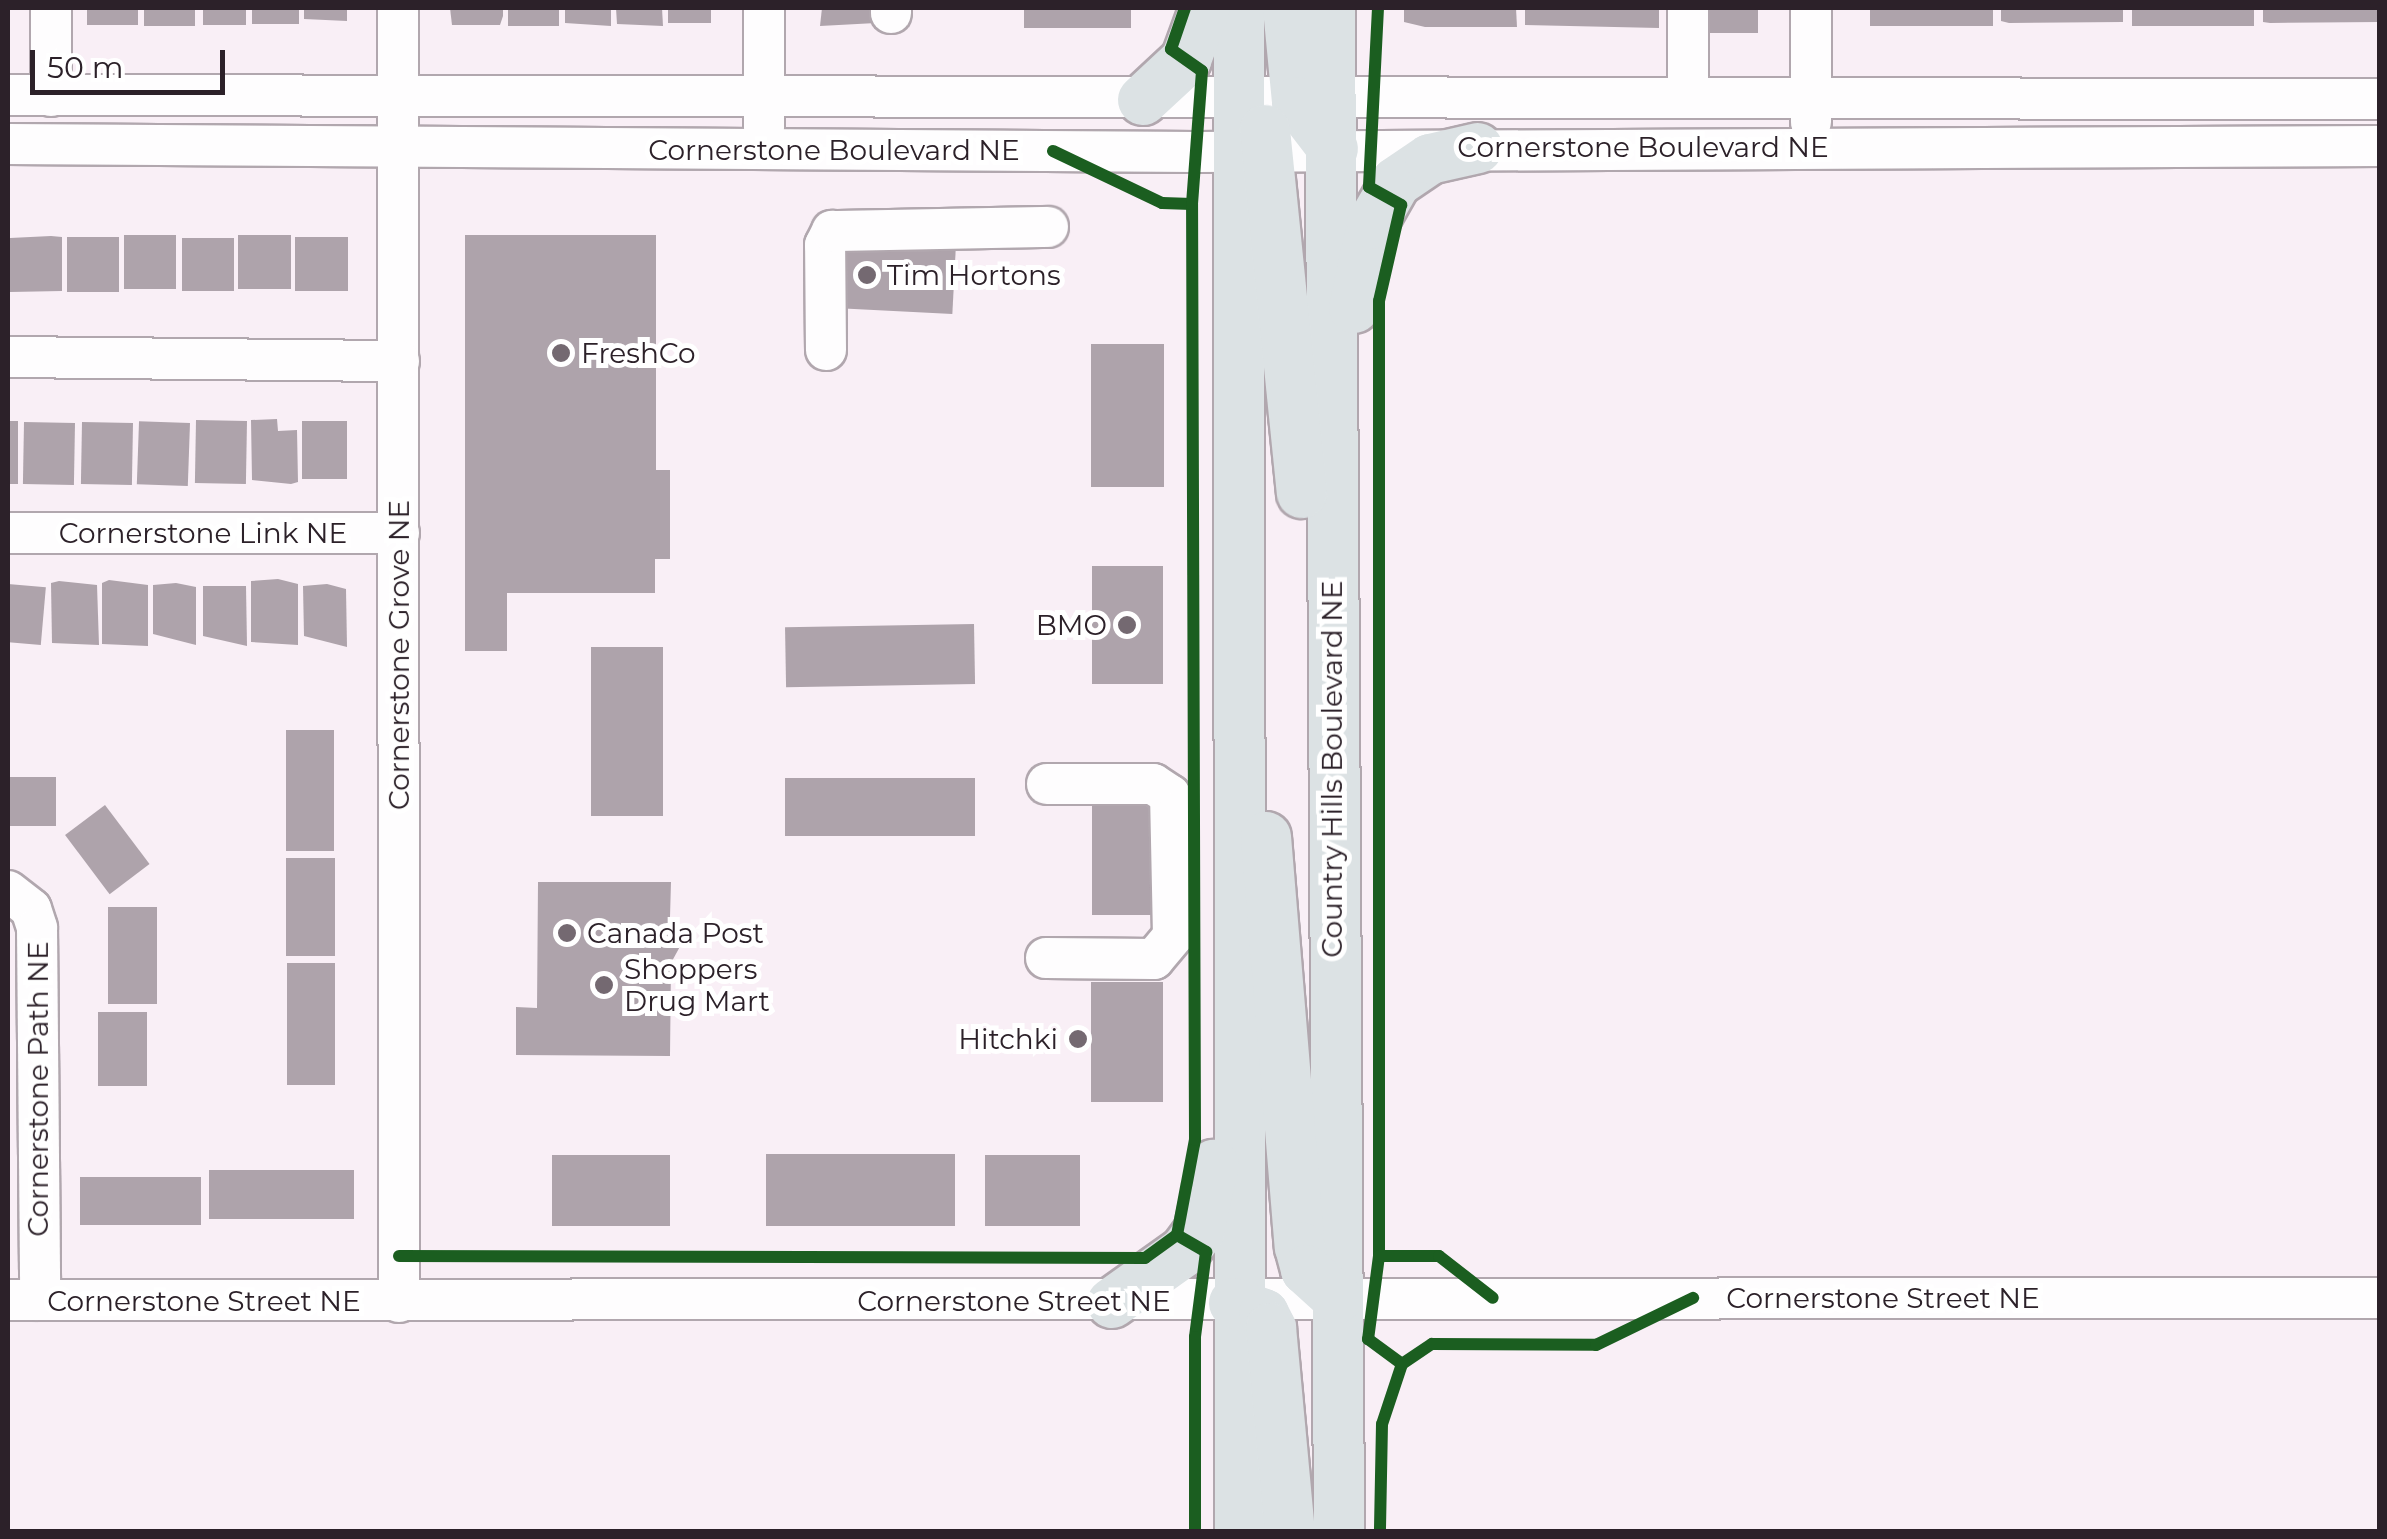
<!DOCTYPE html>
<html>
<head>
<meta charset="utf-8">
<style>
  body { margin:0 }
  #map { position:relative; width:2387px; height:1539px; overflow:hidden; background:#f9eff6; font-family:Montserrat,sans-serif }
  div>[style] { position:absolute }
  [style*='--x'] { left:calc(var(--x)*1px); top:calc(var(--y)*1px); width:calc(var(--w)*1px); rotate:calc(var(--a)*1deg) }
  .building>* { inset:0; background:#aea3ab; transform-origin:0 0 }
  .roads { filter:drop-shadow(2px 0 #b1a7ae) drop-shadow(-2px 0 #b1a7ae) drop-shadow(0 2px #b1a7ae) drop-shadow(0 -2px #b1a7ae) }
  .minor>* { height:40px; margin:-20px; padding:0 20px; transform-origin:20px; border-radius:20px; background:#fefdfe }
  .major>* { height:50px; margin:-25px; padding:0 25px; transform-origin:25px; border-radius:25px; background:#dce2e4 }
  .cycleway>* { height:12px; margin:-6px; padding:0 6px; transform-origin:6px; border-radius:6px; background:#1b5e20 }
  .dots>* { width:28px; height:28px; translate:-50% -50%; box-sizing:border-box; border:5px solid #fff; border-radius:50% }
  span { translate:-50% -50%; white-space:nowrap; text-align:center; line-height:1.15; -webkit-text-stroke:10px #fff; paint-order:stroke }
  .street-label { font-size:28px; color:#2c2129 }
  .poi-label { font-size:28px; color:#2c2129 }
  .left { translate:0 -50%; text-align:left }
  .right { translate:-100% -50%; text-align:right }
  .frame { position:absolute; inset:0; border:10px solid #2c2129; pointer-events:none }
  .scale { position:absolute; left:30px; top:50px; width:195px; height:45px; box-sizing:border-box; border:5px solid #2c2129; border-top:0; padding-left:12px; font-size:30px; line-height:35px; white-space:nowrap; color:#2c2129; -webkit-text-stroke:8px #fff; paint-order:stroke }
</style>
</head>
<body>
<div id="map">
  <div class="building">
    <div style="left:87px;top:8px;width:51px;height:17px"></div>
    <div style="left:144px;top:8px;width:51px;height:18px"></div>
    <div style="left:203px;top:8px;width:43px;height:17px"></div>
    <div style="left:252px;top:8px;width:47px;height:16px"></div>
    <div style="clip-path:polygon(304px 8px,347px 8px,347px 21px,304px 19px)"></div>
    <div style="clip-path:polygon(450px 8px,503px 8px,503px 16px,500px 25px,452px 25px)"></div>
    <div style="left:508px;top:8px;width:51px;height:18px"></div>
    <div style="clip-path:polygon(565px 8px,611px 8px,611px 26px,565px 23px)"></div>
    <div style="clip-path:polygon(616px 8px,662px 8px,663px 26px,617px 24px)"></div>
    <div style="left:668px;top:8px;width:43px;height:15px"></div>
    <div style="clip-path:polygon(822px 8px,876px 8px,876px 23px,820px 26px)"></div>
    <div style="left:1024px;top:8px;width:107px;height:20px"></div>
    <div style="clip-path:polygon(1404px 8px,1516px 8px,1517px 27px,1425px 27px,1404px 22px)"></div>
    <div style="clip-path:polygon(1525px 8px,1659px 8px,1659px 28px,1525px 25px)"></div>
    <div style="left:1710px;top:8px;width:48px;height:25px"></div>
    <div style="left:1870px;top:8px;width:123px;height:18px"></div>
    <div style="clip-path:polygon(2001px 8px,2123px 8px,2123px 22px,2009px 23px,2001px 21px)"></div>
    <div style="left:2132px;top:8px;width:122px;height:18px"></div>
    <div style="clip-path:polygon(2263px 8px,2380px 8px,2380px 22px,2270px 23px,2263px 22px)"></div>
    <div style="left:176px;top:235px;width:54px;height:52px;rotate:90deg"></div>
    <div style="left:291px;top:235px;width:54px;height:53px;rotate:90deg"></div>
    <div style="clip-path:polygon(465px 235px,656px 235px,656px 470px,670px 470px,670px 559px,655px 559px,655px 593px,507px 593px,507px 651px,465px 651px)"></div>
    <div style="clip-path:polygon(51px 236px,62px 237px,62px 291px,10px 292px,10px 238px)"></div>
    <div style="left:119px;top:237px;width:55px;height:52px;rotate:90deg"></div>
    <div style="left:348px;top:237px;width:54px;height:53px;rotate:90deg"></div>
    <div style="left:182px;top:238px;width:52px;height:53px"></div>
    <div style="left:838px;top:241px;width:118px;height:67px;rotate:3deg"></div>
    <div style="left:1091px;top:344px;width:73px;height:143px"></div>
    <div style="clip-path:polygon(277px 419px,278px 431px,297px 430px,298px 482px,291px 484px,252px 480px,251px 420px)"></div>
    <div style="left:8px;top:421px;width:10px;height:63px"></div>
    <div style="left:247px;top:421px;width:63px;height:51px;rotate:91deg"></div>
    <div style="left:302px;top:421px;width:45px;height:58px"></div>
    <div style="left:82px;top:422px;width:51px;height:62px;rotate:1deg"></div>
    <div style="left:75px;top:423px;width:62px;height:51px;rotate:91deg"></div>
    <div style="left:190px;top:423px;width:63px;height:51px;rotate:92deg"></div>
    <div style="left:1092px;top:566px;width:71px;height:118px"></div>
    <div style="clip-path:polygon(278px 579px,298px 584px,298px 645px,251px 642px,251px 581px)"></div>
    <div style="clip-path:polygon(109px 580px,148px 585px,148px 646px,102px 644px,102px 583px)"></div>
    <div style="clip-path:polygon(59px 581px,97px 585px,99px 645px,52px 643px,51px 583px)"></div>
    <div style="clip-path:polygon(176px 583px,196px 587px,196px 645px,153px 634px,153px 585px)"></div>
    <div style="left:8px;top:584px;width:38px;height:58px;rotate:5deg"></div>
    <div style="clip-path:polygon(327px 584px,346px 589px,347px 647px,304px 636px,303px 586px)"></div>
    <div style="clip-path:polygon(203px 586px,246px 586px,247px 646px,203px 636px)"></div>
    <div style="left:974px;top:624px;width:60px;height:189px;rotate:89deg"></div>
    <div style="left:591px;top:647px;width:72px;height:169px"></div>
    <div style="left:286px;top:730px;width:48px;height:121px"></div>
    <div style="left:8px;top:777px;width:48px;height:49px"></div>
    <div style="left:785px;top:778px;width:190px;height:58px"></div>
    <div style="left:1092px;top:796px;width:66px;height:119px"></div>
    <div style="left:105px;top:805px;width:74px;height:50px;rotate:53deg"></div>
    <div style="left:286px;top:858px;width:49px;height:98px"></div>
    <div style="clip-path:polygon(538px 882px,671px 882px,670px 917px,683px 941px,671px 963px,670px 1056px,516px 1055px,516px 1007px,537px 1008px)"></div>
    <div style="left:108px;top:907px;width:49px;height:97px"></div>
    <div style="left:287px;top:963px;width:48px;height:122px"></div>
    <div style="left:1163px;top:982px;width:120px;height:72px;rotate:90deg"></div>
    <div style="left:98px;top:1012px;width:49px;height:74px"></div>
    <div style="left:955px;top:1154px;width:72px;height:189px;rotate:90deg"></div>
    <div style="left:552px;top:1155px;width:118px;height:71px"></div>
    <div style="left:985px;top:1155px;width:95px;height:71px"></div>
    <div style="left:354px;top:1170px;width:49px;height:145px;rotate:90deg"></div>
    <div style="left:80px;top:1177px;width:121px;height:48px"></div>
  </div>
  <div class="roads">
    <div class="minor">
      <div style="--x:51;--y:8;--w:88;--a:90"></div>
      <div style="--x:398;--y:8;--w:1294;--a:89.96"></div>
      <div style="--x:764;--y:8;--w:120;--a:90"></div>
      <div style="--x:891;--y:8;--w:5;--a:90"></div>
      <div style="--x:1688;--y:8;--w:90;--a:90"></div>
      <div style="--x:1811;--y:8;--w:114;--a:90"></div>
      <div style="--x:8;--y:95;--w:2372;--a:0.1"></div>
      <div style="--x:8;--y:144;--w:1188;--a:0.39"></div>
      <div style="--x:1196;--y:152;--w:1184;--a:-0.29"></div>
      <div style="--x:826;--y:350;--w:105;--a:-90.5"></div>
      <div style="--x:825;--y:245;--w:16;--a:-63"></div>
      <div style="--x:832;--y:231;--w:216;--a:-1.1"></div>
      <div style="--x:8;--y:357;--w:391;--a:0.6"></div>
      <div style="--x:8;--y:533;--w:391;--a:0"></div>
      <div style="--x:8;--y:891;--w:29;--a:38"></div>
      <div style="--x:31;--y:909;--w:20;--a:72"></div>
      <div style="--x:37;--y:928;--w:372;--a:89.5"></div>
      <div style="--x:1046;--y:958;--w:108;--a:0.5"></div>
      <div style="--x:1154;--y:959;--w:30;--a:-50"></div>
      <div style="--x:1173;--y:936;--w:141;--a:-91.2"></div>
      <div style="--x:1170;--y:795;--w:20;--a:-147"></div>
      <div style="--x:1153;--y:784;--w:106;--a:180"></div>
      <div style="--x:8;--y:1300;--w:2372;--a:-0.05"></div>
    </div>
    <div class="major">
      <div style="--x:1239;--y:8;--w:1524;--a:89.96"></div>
      <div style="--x:1288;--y:8;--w:94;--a:84.5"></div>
      <div style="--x:1297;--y:102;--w:59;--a:52.5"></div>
      <div style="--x:1330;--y:8;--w:1524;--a:89.66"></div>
      <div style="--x:1143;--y:100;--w:59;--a:-42.9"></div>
      <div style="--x:1186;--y:60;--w:55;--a:-69.9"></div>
      <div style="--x:1265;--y:130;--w:365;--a:84.2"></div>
      <div style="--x:1354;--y:308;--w:86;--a:-77.9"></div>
      <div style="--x:1372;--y:224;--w:48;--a:-60.3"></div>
      <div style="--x:1396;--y:182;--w:41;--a:-34.1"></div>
      <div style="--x:1430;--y:159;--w:49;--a:-12.9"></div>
      <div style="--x:1266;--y:837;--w:411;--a:85.3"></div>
      <div style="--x:1300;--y:1247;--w:24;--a:75"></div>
      <div style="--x:1306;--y:1270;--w:42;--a:42.1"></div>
      <div style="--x:1112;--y:1303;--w:90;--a:-35.5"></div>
      <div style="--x:1185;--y:1251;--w:24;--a:-54"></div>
      <div style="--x:1199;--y:1232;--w:69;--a:-77.4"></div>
      <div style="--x:1234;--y:1303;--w:32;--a:20"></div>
      <div style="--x:1264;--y:1314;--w:16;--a:63"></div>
      <div style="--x:1271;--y:1328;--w:205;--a:84.7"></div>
    </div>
  </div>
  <div class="cycleway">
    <div style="--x:1378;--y:8;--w:179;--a:92.9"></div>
    <div style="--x:1369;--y:187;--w:37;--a:29"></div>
    <div style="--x:1401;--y:205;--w:98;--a:102.9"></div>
    <div style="--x:1379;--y:301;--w:955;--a:90"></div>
    <div style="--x:1379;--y:1256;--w:84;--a:97.5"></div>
    <div style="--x:1368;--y:1339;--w:42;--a:36.3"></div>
    <div style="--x:1402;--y:1364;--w:63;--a:108.4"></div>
    <div style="--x:1382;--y:1424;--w:108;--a:91.1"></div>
    <div style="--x:1053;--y:151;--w:121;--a:25.5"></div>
    <div style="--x:1162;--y:203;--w:30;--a:2"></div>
    <div style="--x:1177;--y:1235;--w:34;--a:30"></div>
    <div style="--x:1206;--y:1252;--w:86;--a:97.4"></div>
    <div style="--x:1195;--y:1337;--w:195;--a:90"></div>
    <div style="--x:399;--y:1256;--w:746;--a:0.15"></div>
    <div style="--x:1145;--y:1258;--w:39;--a:-36"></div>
    <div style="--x:1177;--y:1235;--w:97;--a:-79.3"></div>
    <div style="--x:1195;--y:1140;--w:936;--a:-90.18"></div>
    <div style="--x:1192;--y:204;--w:133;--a:-85.7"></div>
    <div style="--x:1202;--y:71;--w:38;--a:-145"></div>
    <div style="--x:1171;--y:49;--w:43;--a:-71.1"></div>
    <div style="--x:1379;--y:1256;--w:60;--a:0"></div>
    <div style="--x:1439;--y:1256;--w:68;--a:37.9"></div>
    <div style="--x:1402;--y:1364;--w:36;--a:-34"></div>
    <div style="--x:1432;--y:1344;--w:164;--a:0.3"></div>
    <div style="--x:1596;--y:1345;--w:108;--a:-25.9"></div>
  </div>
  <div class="dots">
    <div style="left:867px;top:275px;background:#746971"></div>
    <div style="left:561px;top:353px;background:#746971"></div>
    <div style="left:1127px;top:625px;background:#746971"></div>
    <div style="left:567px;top:933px;background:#746971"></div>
    <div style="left:604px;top:985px;background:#746971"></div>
    <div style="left:1078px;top:1039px;background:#746971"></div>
  </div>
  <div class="street-label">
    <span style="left:1643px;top:147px">Cornerstone Boulevard NE</span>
    <span style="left:834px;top:150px">Cornerstone Boulevard NE</span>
    <span style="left:203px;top:533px">Cornerstone Link NE</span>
    <span style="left:399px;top:655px;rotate:-90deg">Cornerstone Grove NE</span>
    <span style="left:1332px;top:769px;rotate:-90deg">Country Hills Boulevard NE</span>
    <span style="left:38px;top:1089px;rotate:-90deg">Cornerstone Path NE</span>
    <span style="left:1883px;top:1298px">Cornerstone Street NE</span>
    <span style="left:204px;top:1301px">Cornerstone Street NE</span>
    <span style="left:1014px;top:1301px">Cornerstone Street NE</span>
  </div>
  <div class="poi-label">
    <span class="left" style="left:887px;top:275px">Tim Hortons</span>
    <span class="left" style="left:581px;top:353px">FreshCo</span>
    <span class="right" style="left:1107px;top:625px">BMO</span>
    <span class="left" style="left:587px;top:933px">Canada Post</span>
    <span class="left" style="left:624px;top:985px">Shoppers<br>Drug Mart</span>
    <span class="right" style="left:1058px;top:1039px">Hitchki</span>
  </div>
  <div class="frame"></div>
  <div class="scale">50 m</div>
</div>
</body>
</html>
